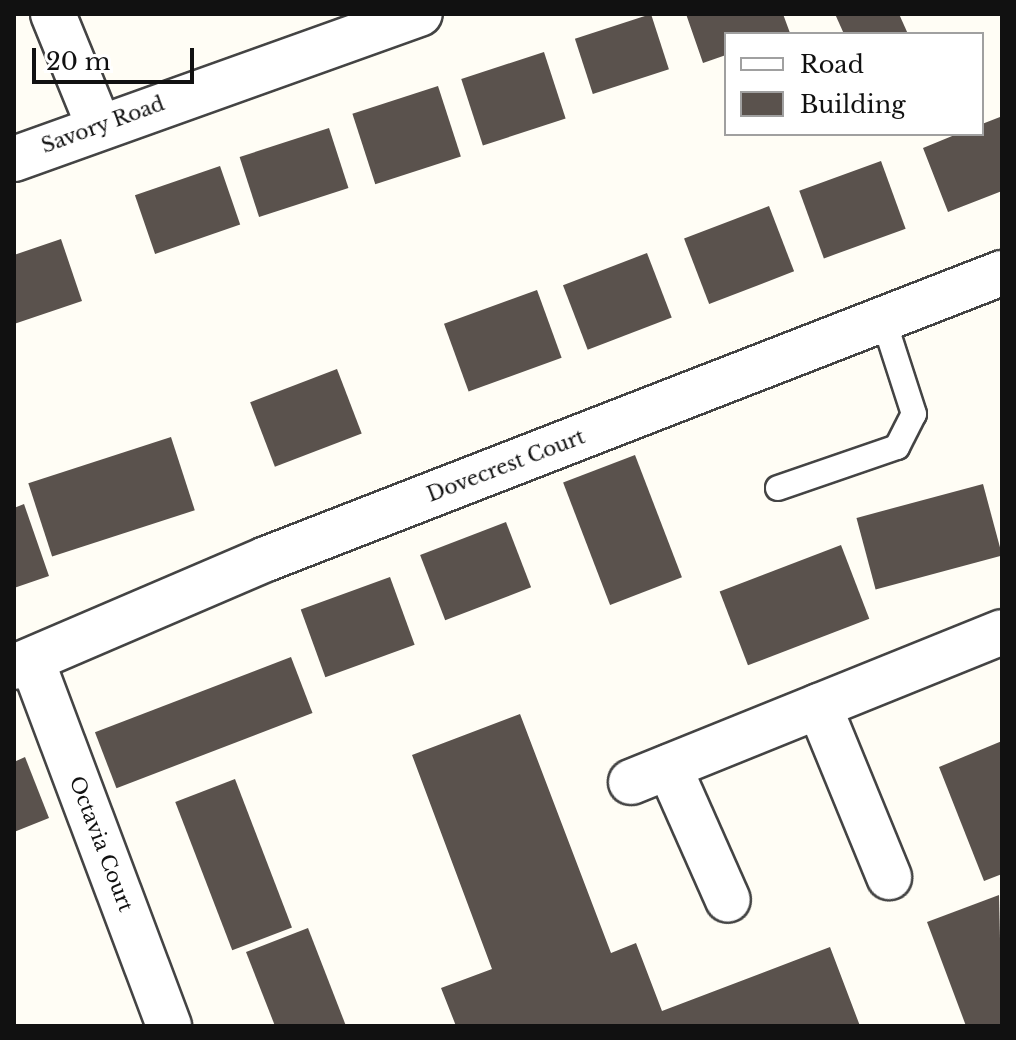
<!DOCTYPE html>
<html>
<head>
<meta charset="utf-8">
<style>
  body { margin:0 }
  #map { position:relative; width:1016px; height:1040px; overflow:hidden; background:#fffdf5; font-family:"Libre Baskerville",serif }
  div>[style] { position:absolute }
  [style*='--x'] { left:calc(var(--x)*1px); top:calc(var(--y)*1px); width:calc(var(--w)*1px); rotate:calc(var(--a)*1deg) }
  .building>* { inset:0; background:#5a524d; transform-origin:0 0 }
  .roads { filter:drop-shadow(2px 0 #444) drop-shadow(-2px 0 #444) drop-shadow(0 2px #444) drop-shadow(0 -2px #444) }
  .service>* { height:24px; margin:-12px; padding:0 12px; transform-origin:12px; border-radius:12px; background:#fff }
  .minor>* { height:44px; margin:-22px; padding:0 22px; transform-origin:22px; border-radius:22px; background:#fff }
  span { translate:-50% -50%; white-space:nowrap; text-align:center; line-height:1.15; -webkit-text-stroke:8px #fff; paint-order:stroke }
  .street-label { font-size:20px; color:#111 }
  .frame { position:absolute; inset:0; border:16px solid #111; pointer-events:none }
  .legend { position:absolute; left:724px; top:32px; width:260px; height:104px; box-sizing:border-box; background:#fff; border:2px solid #a0a0a0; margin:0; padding:10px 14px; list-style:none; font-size:24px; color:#111 }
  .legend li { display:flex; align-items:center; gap:16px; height:40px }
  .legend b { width:40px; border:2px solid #a0a0a0 }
  .scale { position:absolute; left:32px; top:48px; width:162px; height:36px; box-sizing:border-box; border:4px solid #111; border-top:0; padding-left:10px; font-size:24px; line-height:28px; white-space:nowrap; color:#111; -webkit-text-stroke:6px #fff; paint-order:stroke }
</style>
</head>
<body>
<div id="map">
  <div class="building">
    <div style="left:651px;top:14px;width:58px;height:80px;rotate:72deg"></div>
    <div style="clip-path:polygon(686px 14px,783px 14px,790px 33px,726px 34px,726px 55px,703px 63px)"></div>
    <div style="clip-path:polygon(835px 14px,899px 14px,908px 34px,844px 34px)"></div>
    <div style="left:544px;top:52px;width:70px;height:87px;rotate:72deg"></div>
    <div style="left:438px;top:86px;width:74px;height:90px;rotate:72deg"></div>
    <div style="clip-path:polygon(1000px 117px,1002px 191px,948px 212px,923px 148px,957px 134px,982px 134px,982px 124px)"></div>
    <div style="left:329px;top:128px;width:63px;height:94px;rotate:72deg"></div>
    <div style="left:881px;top:161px;width:72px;height:87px;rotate:70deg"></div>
    <div style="left:220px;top:166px;width:62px;height:90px;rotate:71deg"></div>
    <div style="left:769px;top:206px;width:70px;height:91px;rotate:69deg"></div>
    <div style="clip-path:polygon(61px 239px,82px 301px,14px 324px,14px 255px)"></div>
    <div style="left:647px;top:253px;width:69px;height:90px;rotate:69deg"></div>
    <div style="left:537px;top:290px;width:72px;height:99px;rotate:70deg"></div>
    <div style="left:337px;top:369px;width:69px;height:93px;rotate:69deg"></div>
    <div style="left:171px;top:437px;width:77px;height:150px;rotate:72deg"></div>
    <div style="left:635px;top:455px;width:131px;height:77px;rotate:69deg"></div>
    <div style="left:983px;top:484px;width:74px;height:131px;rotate:75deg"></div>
    <div style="clip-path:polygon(24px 504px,49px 576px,14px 588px,14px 508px)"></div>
    <div style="left:506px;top:522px;width:70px;height:92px;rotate:69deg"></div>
    <div style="left:841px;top:545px;width:79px;height:130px;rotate:69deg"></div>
    <div style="left:390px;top:577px;width:72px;height:95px;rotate:70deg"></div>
    <div style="left:291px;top:657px;width:60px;height:210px;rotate:69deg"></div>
    <div style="clip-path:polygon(520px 714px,611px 953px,636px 943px,662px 1011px,830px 947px,860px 1026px,456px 1026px,441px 988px,492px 969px,412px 755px)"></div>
    <div style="clip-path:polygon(1002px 741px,1002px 874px,984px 881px,939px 767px)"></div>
    <div style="clip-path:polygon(25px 757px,49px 818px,14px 832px,14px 762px)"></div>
    <div style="left:235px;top:779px;width:159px;height:64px;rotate:69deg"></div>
    <div style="clip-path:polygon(999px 895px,1002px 1026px,966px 1026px,927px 922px)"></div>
    <div style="clip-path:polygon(308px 928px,346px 1026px,275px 1026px,246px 952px)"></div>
  </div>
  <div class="roads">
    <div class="service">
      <div style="--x:778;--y:488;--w:126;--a:-19"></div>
      <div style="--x:897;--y:447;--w:37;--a:-63"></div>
      <div style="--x:914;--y:414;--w:98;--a:-107.9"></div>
    </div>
    <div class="minor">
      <div style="--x:53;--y:14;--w:119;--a:67.8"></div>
      <div style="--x:14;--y:159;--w:431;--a:-19.7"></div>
      <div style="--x:32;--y:661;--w:390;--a:69.4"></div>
      <div style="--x:14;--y:667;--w:274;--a:-23.2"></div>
      <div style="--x:266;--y:559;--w:790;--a:-21.24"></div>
      <div style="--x:819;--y:706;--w:185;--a:67.7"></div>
      <div style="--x:669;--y:767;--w:145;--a:66.1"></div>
      <div style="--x:631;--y:782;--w:400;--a:-22"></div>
    </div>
  </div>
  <div class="street-label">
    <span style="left:103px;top:125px;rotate:-20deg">Savory Road</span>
    <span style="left:506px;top:466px;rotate:-21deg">Dovecrest Court</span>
    <span style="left:101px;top:844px;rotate:69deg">Octavia Court</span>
  </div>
  <div class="frame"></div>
  <ul class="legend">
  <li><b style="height:10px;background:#fff"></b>Road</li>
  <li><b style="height:22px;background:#5a524d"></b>Building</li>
  </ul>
  <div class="scale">20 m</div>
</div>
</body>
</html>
